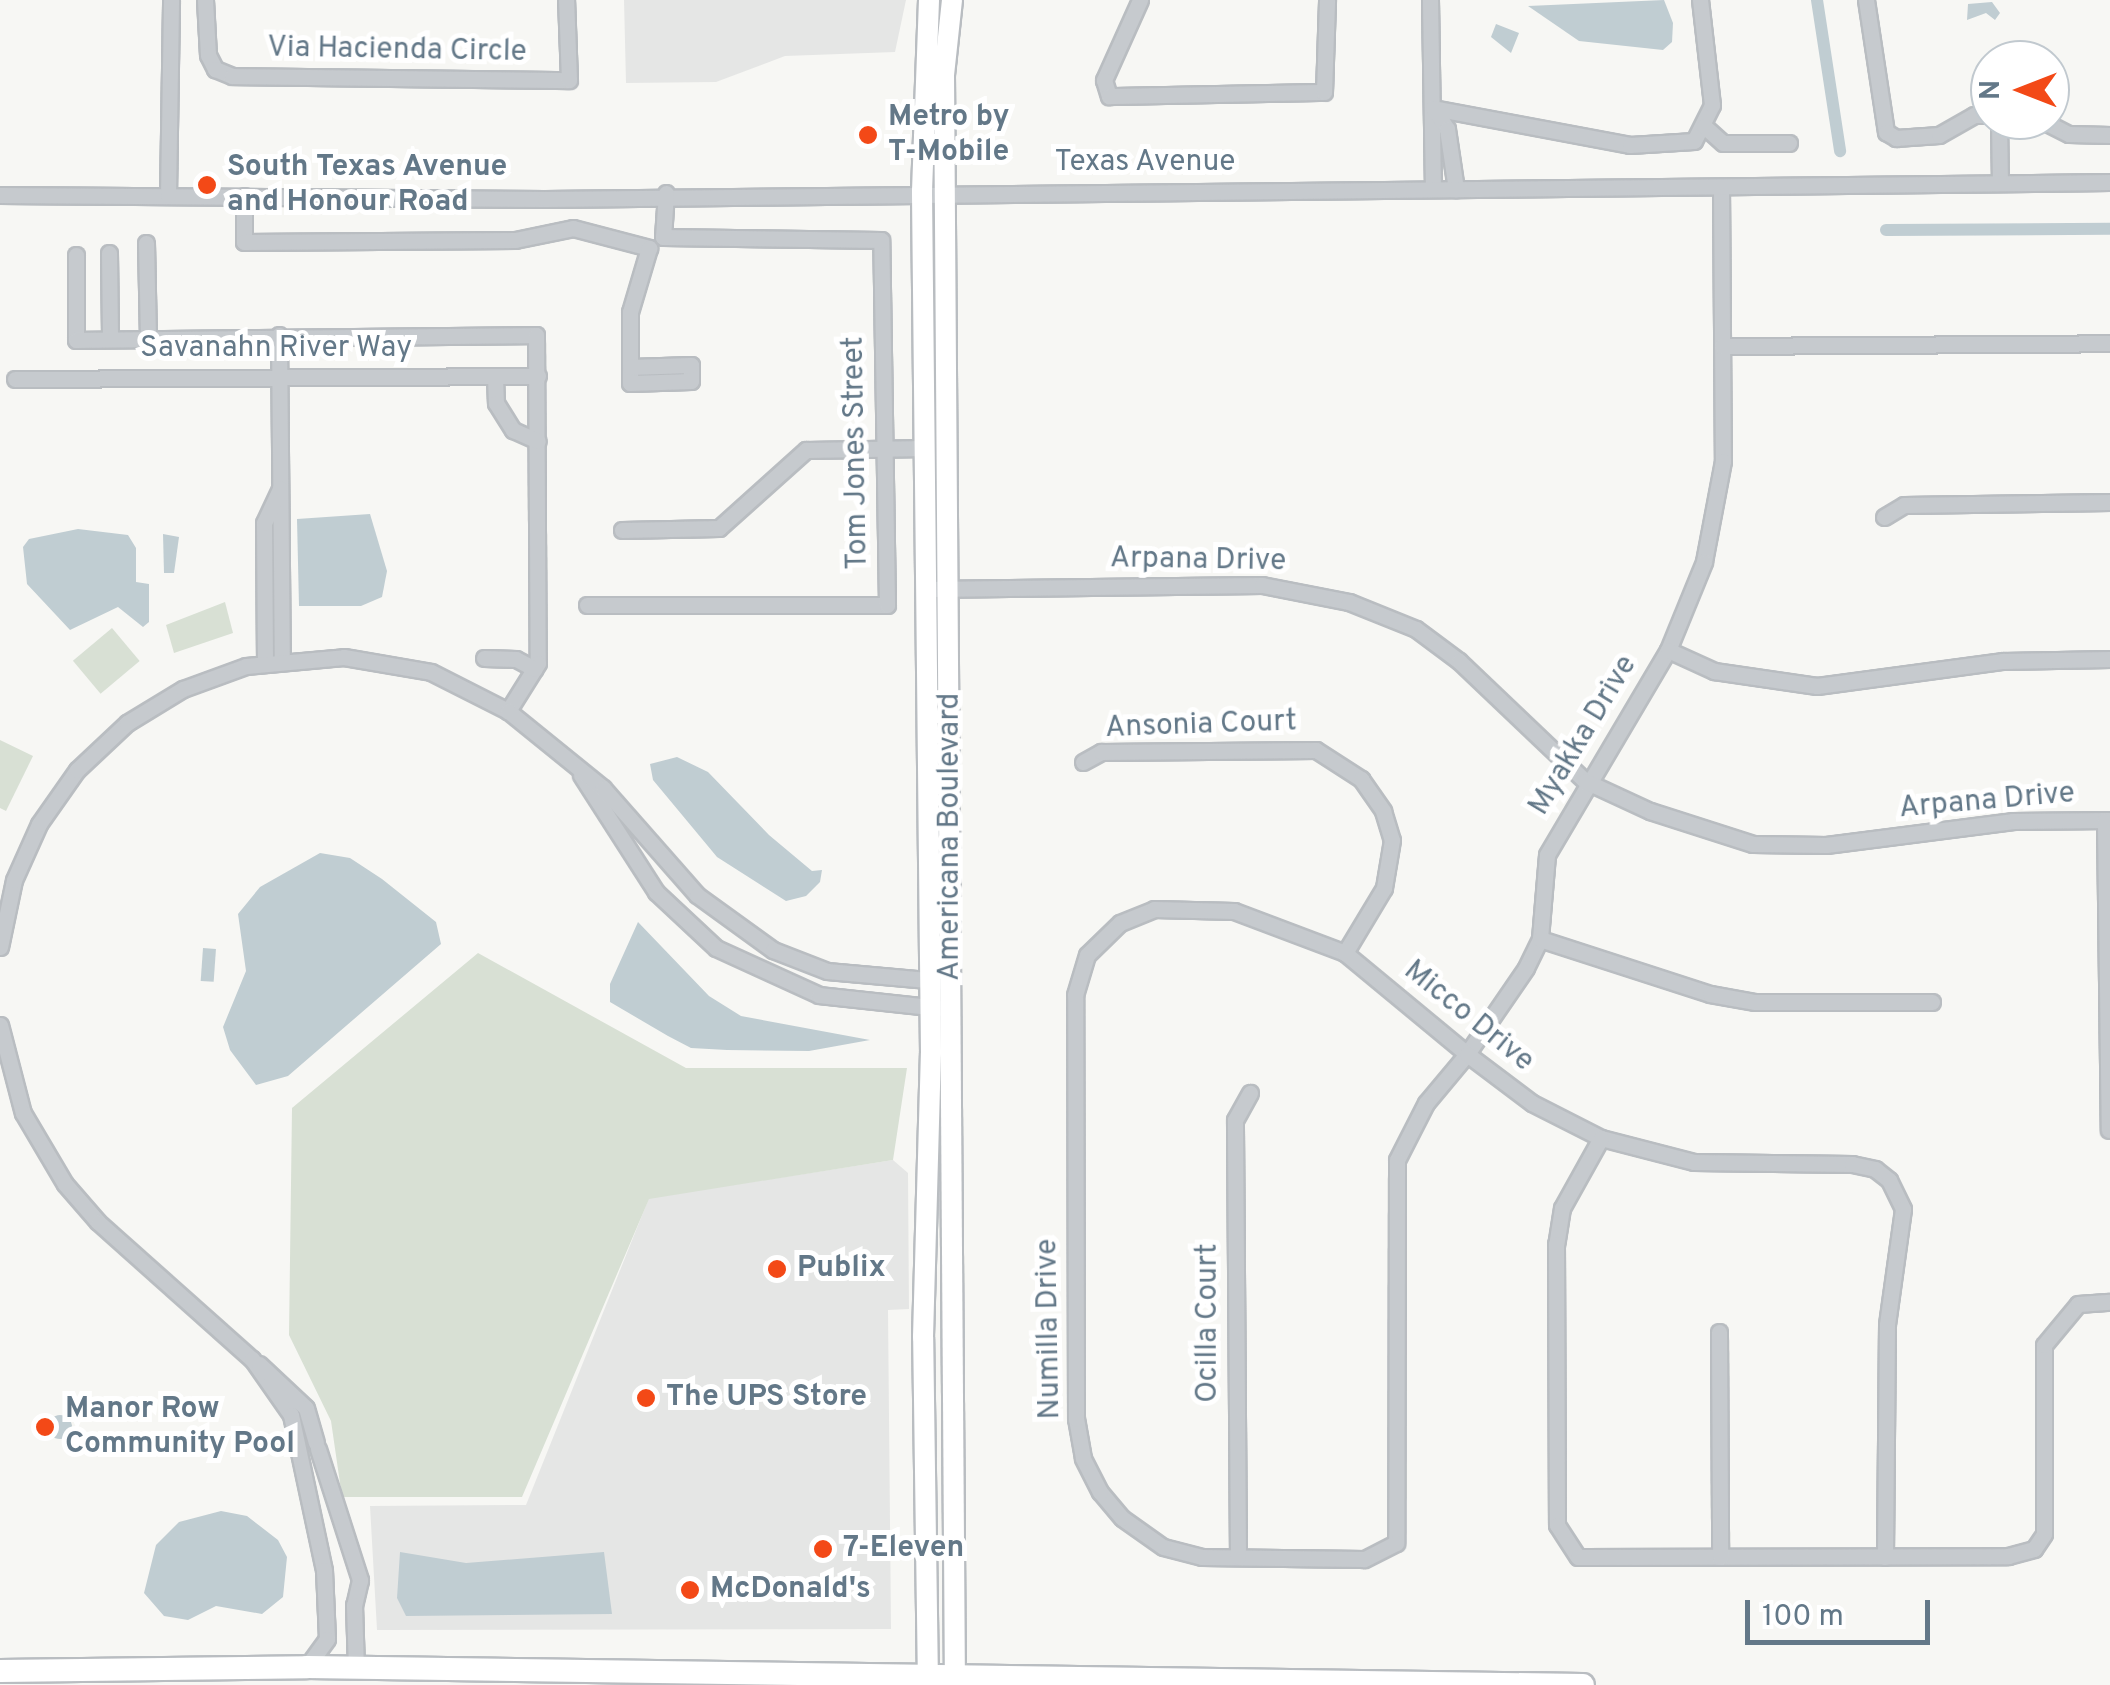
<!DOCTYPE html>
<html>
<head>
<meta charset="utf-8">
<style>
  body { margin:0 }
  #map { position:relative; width:2110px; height:1685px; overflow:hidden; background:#f7f7f4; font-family:Overpass,sans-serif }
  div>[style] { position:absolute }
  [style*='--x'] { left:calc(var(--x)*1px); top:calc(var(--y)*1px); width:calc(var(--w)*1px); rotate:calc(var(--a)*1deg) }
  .built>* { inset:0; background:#e5e6e5 }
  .green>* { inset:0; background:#d8e0d4; transform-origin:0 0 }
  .water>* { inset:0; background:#c0cdd2; transform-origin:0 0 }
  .round { border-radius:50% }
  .canal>* { height:12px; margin:-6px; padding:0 6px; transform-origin:6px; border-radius:6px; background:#c0cdd2 }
  .roads { filter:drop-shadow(2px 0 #b9bdc1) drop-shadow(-2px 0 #b9bdc1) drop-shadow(0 2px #b9bdc1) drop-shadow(0 -2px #b9bdc1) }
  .minor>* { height:15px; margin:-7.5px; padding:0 7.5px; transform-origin:7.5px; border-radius:7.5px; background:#c6cace }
  .major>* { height:20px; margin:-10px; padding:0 10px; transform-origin:10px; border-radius:10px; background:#fff }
  .highway>* { height:22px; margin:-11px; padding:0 11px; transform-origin:11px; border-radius:11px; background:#fff }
  .dots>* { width:28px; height:28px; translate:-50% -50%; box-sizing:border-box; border:5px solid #fff; border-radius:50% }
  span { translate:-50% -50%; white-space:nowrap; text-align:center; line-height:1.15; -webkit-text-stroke:10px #fff; paint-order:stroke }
  .street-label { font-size:30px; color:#637888 }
  .poi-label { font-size:30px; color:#637888; font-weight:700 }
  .left { translate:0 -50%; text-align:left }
  .north { position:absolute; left:1970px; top:40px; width:100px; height:100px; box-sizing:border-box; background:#fff; border:2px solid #c1c9cf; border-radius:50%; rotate:270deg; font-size:28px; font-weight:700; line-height:40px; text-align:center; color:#637888 }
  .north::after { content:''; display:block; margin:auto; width:35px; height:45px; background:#f34917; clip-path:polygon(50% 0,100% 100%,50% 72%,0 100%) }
  .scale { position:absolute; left:1745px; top:1600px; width:185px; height:45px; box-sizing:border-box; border:5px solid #637888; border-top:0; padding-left:12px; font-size:30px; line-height:35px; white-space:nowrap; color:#637888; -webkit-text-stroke:8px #fff; paint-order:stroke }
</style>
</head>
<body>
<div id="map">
  <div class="built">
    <div style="clip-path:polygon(624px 0,906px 0,895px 52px,785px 56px,716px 82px,626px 83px)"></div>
    <div style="clip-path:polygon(893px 1160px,908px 1173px,909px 1309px,888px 1310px,891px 1629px,377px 1630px,370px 1506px,526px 1505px,649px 1198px)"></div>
  </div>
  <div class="green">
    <div style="clip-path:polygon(225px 602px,233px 633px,174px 653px,166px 625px)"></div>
    <div style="left:112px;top:628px;width:43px;height:51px;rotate:50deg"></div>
    <div style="clip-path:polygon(0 740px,33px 756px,6px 811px,0 808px)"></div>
    <div style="clip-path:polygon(478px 953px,686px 1068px,907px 1068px,893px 1160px,649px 1199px,522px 1497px,342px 1497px,331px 1421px,289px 1335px,292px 1108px)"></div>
  </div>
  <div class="water">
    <div style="clip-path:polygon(1664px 0,1673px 23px,1672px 42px,1663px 50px,1579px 41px,1528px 6px)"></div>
    <div style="clip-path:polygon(1992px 2px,2000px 13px,1995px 20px,1986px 13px,1967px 20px,1968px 4px)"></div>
    <div style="clip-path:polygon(1496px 24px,1519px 33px,1511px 53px,1491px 37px)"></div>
    <div style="clip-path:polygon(370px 514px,387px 571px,382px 597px,361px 606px,299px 606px,297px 519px)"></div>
    <div style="clip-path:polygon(78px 529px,128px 535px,136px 548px,136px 582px,149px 584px,149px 622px,143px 627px,118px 607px,70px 630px,27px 584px,23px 547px,29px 539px)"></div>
    <div style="clip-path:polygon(163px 534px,179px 537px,174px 573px,164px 573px)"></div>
    <div style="clip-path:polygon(677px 757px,708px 772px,769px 835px,812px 871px,822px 870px,820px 882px,806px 896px,786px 901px,717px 857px,653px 780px,650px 764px)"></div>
    <div style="clip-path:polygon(320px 853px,350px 858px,382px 879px,436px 922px,441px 944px,288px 1076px,256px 1085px,230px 1050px,223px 1027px,246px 971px,238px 914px,260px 887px)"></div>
    <div style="clip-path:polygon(638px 922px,709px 996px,741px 1016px,870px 1040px,809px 1051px,727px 1050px,691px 1048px,668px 1036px,610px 1002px,610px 984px)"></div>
    <div style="left:203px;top:948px;width:13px;height:33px;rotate:4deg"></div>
    <div class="round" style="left:48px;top:1415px;width:24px;height:24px"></div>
    <div style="clip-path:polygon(221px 1511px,247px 1516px,278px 1540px,287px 1557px,283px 1597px,262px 1614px,216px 1606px,188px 1620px,164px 1616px,144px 1593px,156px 1545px,179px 1522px)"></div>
    <div style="clip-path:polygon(400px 1552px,466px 1563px,604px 1552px,612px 1614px,406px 1616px,397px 1598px)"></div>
  </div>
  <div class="canal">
    <div style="--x:1817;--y:0;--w:153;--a:81.3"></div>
    <div style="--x:1886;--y:230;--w:224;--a:-0.3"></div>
  </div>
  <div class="roads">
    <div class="minor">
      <div style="--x:205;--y:0;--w:55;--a:86.9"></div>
      <div style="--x:208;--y:55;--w:16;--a:63"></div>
      <div style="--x:215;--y:69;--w:18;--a:22"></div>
      <div style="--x:232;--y:76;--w:337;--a:0.7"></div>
      <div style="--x:569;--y:80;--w:80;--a:-92.1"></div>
      <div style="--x:1140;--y:0;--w:88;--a:114.2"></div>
      <div style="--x:1104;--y:80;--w:17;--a:73"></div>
      <div style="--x:1109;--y:96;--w:215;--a:-1.1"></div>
      <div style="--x:1324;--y:92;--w:92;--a:-88.1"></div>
      <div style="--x:1430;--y:0;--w:189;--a:89.1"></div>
      <div style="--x:1866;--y:0;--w:134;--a:81.4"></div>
      <div style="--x:1886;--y:132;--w:12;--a:31"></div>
      <div style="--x:1896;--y:138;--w:43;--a:-4"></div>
      <div style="--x:1939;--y:135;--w:40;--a:-29.7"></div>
      <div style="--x:1974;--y:115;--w:16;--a:0"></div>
      <div style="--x:1433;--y:108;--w:200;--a:10.6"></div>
      <div style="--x:1630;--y:145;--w:64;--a:-3.6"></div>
      <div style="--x:1694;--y:141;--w:40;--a:-63.4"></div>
      <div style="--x:1712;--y:105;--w:106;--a:-96.5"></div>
      <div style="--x:1433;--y:108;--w:25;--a:56"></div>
      <div style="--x:1447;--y:129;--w:61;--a:81.5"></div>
      <div style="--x:1999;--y:120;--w:63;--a:89.1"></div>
      <div style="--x:2041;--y:120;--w:31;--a:27"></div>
      <div style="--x:2069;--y:134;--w:41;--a:1.4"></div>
      <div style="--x:1704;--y:126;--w:25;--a:42"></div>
      <div style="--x:1723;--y:143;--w:66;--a:0"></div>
      <div style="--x:1721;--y:187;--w:274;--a:89.6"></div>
      <div style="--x:1723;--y:461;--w:103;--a:100.7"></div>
      <div style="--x:1704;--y:562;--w:95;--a:112.2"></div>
      <div style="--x:1668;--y:650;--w:238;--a:120.6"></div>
      <div style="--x:1547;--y:855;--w:84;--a:94.8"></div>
      <div style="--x:1540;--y:939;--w:32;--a:116"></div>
      <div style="--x:1526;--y:968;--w:104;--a:124.5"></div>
      <div style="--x:1467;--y:1054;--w:64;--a:129.9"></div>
      <div style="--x:1426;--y:1103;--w:64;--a:117"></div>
      <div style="--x:1397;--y:1160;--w:383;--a:90.1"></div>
      <div style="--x:1396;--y:1543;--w:36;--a:153"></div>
      <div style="--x:1364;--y:1559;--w:162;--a:-179.3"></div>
      <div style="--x:1202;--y:1557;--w:40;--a:-165.6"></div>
      <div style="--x:1163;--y:1547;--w:50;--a:-144.7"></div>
      <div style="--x:1122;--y:1518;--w:34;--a:-130"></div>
      <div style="--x:1100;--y:1492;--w:38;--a:-117"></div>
      <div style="--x:1083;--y:1458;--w:40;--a:-100"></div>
      <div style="--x:1076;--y:1419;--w:424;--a:-90.1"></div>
      <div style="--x:1075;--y:995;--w:42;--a:-73.3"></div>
      <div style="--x:1087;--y:955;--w:46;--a:-44.1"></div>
      <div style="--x:1120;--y:923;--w:37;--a:-22"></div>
      <div style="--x:1154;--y:909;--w:80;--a:1.4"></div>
      <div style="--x:1234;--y:911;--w:119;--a:20.7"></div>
      <div style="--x:1345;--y:953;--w:158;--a:39.6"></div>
      <div style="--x:1467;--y:1054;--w:81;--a:37"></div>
      <div style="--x:1532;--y:1103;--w:77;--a:26.9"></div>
      <div style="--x:1601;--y:1138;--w:96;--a:14.5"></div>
      <div style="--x:1694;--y:1162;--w:158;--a:0.7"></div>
      <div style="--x:1852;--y:1164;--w:24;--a:12"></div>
      <div style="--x:1875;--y:1169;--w:18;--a:38"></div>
      <div style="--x:1889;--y:1180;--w:32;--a:64"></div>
      <div style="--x:1903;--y:1209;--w:117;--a:97.9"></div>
      <div style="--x:1887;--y:1325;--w:232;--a:90.5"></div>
      <div style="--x:0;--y:195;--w:545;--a:0.42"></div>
      <div style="--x:545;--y:199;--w:1565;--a:-0.62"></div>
      <div style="--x:168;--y:195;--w:195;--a:-89.1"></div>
      <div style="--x:244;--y:196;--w:46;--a:90"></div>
      <div style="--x:244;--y:242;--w:271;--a:-0.4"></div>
      <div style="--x:515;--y:240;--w:59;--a:-11.7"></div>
      <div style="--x:573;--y:228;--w:79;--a:14.7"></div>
      <div style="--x:649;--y:248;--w:67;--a:106.5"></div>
      <div style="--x:630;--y:312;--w:71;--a:90"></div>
      <div style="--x:630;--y:383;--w:61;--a:-1.9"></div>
      <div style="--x:691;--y:381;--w:16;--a:-90"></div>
      <div style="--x:691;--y:365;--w:61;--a:178.1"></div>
      <div style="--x:146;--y:243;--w:95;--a:88.8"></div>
      <div style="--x:109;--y:253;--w:86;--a:89.3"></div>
      <div style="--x:76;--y:255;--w:85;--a:90"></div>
      <div style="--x:76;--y:340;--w:460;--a:-0.6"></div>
      <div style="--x:536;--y:335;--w:328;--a:89.7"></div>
      <div style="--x:538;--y:663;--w:57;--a:122"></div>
      <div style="--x:279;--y:335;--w:325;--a:89.5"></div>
      <div style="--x:1722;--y:346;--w:388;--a:-0.4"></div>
      <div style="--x:495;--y:376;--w:27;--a:88"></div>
      <div style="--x:496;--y:403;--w:32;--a:58"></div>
      <div style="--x:513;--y:430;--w:27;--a:24"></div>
      <div style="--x:15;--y:379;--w:523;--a:-0.33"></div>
      <div style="--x:1884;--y:517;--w:23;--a:-31"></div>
      <div style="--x:1904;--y:505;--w:206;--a:-0.8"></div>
      <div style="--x:622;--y:530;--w:97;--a:-1.2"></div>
      <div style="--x:719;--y:528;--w:117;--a:-41.9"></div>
      <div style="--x:806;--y:450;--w:120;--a:-1"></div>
      <div style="--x:927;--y:589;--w:335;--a:-0.7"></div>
      <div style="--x:1262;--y:585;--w:89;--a:11.1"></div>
      <div style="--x:1349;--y:602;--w:72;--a:21.9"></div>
      <div style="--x:1416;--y:629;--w:54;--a:36.7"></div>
      <div style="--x:1459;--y:661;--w:174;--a:43.6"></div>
      <div style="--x:1585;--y:781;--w:72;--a:24.8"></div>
      <div style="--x:1650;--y:811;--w:108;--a:17.8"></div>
      <div style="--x:1753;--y:844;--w:73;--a:0.8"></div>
      <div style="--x:1826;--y:845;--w:189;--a:-7.3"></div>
      <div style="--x:2013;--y:821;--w:97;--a:-0.6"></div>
      <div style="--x:587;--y:605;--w:300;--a:0"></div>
      <div style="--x:887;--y:605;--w:365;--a:-90.9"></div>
      <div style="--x:881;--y:240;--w:218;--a:-179.2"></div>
      <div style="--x:663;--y:237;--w:44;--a:-86.1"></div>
      <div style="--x:1668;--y:650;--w:51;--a:24.5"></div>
      <div style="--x:1714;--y:671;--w:104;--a:8.3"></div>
      <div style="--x:1817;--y:686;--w:188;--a:-7.7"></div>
      <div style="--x:2003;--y:661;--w:107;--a:-1.1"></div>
      <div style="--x:484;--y:658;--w:32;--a:2"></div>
      <div style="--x:516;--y:659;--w:21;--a:28"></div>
      <div style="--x:265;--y:662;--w:139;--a:-90.4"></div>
      <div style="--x:264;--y:523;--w:38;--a:-65"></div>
      <div style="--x:1083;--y:762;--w:21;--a:-29"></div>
      <div style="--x:1101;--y:752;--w:215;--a:-0.5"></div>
      <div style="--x:1316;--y:750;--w:54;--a:32.8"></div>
      <div style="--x:1361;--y:779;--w:39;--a:55"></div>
      <div style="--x:1383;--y:811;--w:30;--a:73"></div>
      <div style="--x:1392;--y:840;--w:49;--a:99.5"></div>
      <div style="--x:1384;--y:888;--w:76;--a:121"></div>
      <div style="--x:581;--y:775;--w:139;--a:57.3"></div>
      <div style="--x:656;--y:892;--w:82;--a:43"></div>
      <div style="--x:716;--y:948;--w:113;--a:24.5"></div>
      <div style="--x:819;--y:995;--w:120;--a:6.2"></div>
      <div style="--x:2105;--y:820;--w:310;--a:89.3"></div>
      <div style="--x:1540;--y:939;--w:179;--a:17.9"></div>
      <div style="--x:1710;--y:994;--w:46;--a:10.1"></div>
      <div style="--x:1755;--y:1002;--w:177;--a:0"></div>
      <div style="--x:0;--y:947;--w:68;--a:-78.2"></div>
      <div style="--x:14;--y:880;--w:61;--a:-65.9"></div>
      <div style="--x:39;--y:824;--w:66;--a:-54.9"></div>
      <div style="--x:77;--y:770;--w:69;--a:-43.2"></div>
      <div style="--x:127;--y:723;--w:66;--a:-31.3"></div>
      <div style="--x:183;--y:689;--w:67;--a:-20.1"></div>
      <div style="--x:246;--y:666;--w:98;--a:-5.2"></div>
      <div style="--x:344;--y:657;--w:88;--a:9.8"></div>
      <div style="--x:431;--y:672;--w:86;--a:26.9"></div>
      <div style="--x:508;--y:711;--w:122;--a:39"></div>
      <div style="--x:603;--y:788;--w:142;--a:48.7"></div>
      <div style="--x:697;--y:895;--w:94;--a:35.9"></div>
      <div style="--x:773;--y:950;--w:58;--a:21.3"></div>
      <div style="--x:827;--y:971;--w:112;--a:5.1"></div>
      <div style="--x:0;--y:1025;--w:91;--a:75.4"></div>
      <div style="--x:23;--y:1113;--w:82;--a:59.4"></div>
      <div style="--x:65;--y:1184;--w:50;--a:49"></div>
      <div style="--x:98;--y:1222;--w:206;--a:41.7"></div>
      <div style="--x:252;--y:1359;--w:68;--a:55.1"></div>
      <div style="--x:291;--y:1415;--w:158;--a:78"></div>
      <div style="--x:324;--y:1570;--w:69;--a:87.5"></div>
      <div style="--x:327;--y:1639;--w:34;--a:126"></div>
      <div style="--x:1601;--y:1138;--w:80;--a:119.1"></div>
      <div style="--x:1562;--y:1208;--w:36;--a:99"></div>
      <div style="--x:1556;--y:1244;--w:281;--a:89.8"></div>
      <div style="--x:1557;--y:1525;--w:38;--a:57"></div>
      <div style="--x:1578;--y:1557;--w:430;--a:-0.1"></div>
      <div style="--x:2008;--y:1556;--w:27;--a:-15"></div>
      <div style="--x:2034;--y:1549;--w:18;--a:-56"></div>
      <div style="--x:2044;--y:1534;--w:189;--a:-90"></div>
      <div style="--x:2044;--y:1345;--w:53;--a:-50.3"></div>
      <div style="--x:2078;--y:1304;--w:32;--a:-4"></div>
      <div style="--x:1719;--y:1332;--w:225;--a:89.7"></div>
      <div style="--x:259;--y:1364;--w:64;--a:43.1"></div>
      <div style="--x:306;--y:1408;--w:36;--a:74"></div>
      <div style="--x:318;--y:1449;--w:138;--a:72.2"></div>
      <div style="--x:360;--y:1580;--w:26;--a:103"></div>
      <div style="--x:354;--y:1605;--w:65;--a:88.2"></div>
      <div style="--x:1238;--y:1557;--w:437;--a:-90.4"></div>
      <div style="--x:1235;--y:1120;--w:31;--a:-61"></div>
    </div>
    <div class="major">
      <div style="--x:952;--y:0;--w:75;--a:96.1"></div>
      <div style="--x:944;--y:75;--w:1610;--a:89.61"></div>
      <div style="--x:928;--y:1685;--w:348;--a:-90.8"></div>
      <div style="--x:923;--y:1337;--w:284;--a:-88.4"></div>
      <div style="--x:931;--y:1053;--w:862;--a:-90.6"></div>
      <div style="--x:922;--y:191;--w:191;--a:-87.9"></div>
    </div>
    <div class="highway">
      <div style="--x:0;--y:1671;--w:307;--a:-0.7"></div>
      <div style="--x:307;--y:1667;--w:1276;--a:0.81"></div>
    </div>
  </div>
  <div class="dots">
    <div style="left:868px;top:135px;background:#f34917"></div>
    <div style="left:207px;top:185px;background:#f34917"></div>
    <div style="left:777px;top:1269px;background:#f34917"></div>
    <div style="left:646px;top:1398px;background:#f34917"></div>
    <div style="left:45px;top:1427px;background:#f34917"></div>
    <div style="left:823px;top:1549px;background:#f34917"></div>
    <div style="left:690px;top:1590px;background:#f34917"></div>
  </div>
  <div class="street-label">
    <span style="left:397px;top:51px;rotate:1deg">Via Hacienda Circle</span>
    <span style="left:1145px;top:163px">Texas Avenue</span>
    <span style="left:276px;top:349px">Savanahn River Way</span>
    <span style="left:857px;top:453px;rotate:-91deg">Tom Jones Street</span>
    <span style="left:1198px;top:561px;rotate:1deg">Arpana Drive</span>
    <span style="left:1201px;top:726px;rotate:-2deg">Ansonia Court</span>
    <span style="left:1584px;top:736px;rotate:-59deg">Myakka Drive</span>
    <span style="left:1987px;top:802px;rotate:-5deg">Arpana Drive</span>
    <span style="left:951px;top:837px;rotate:-90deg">Americana Boulevard</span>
    <span style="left:1468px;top:1017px;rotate:39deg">Micco Drive</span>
    <span style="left:1209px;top:1323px;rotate:-90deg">Ocilla Court</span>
    <span style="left:1050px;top:1329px;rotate:-91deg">Numilla Drive</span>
  </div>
  <div class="poi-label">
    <span class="left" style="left:888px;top:135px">Metro by<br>T-Mobile</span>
    <span class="left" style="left:227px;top:185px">South Texas Avenue<br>and Honour Road</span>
    <span class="left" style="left:797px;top:1269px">Publix</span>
    <span class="left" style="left:666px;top:1398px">The UPS Store</span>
    <span class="left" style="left:65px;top:1427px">Manor Row<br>Community Pool</span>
    <span class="left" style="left:843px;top:1549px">7-Eleven</span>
    <span class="left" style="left:710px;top:1590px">McDonald's</span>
  </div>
  <div class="north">N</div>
  <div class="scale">100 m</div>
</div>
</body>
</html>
